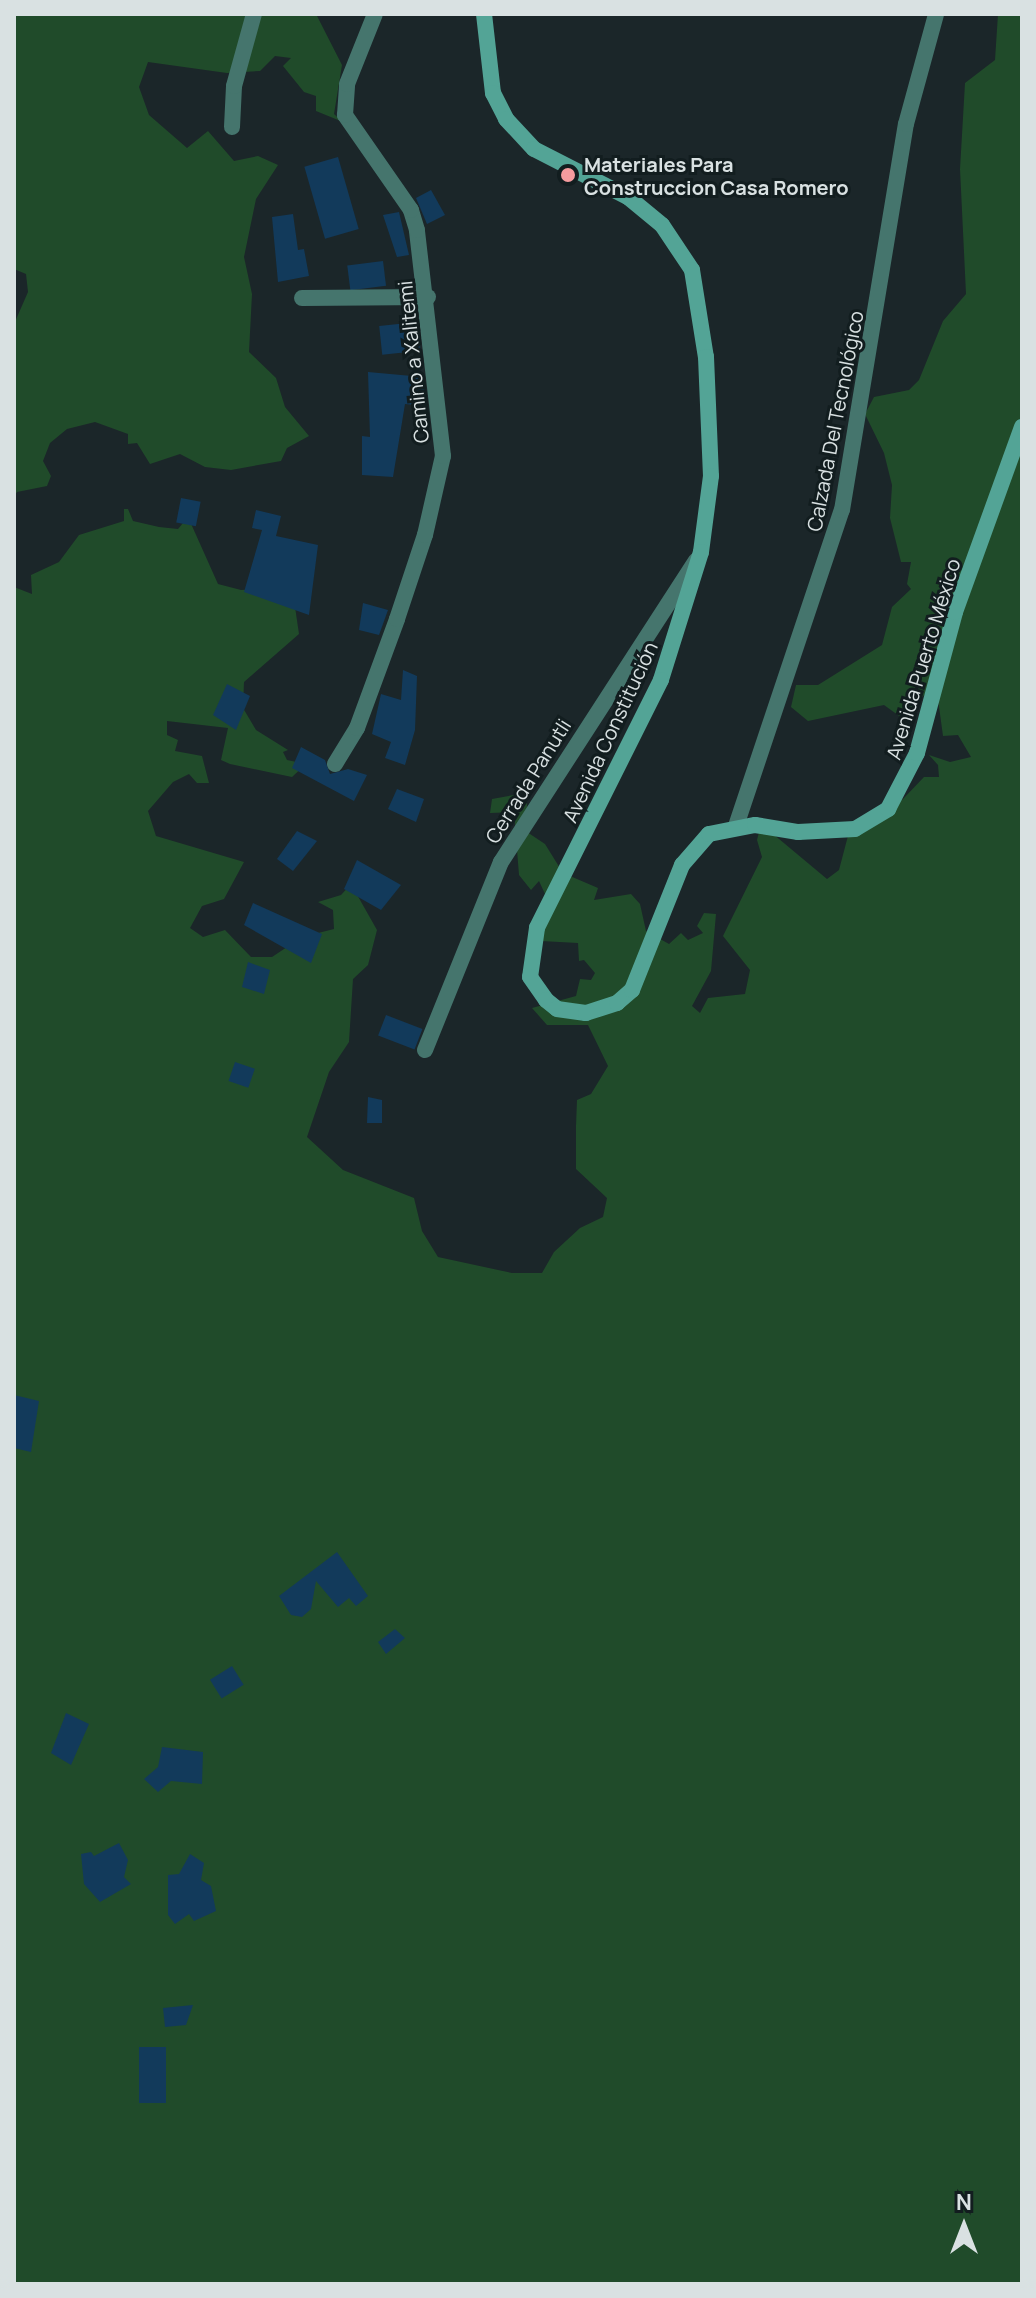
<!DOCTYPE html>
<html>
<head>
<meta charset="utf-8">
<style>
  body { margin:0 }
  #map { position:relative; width:1036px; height:2298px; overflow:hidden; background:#1b2629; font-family:Manrope,sans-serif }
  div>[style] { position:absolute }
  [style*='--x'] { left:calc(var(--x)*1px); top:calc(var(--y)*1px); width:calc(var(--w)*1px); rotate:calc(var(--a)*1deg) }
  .green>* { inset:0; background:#204b2a }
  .building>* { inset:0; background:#123a5b; transform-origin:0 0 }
  .minor>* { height:16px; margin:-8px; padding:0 8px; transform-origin:8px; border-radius:8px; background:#45756d }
  .secondary>* { height:16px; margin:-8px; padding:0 8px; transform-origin:8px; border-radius:8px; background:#53a496 }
  .dots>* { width:22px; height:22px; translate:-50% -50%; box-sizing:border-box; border:4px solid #121d1f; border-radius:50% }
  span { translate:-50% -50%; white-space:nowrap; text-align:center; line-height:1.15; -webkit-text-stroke:6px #121d1f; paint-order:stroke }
  .poi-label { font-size:20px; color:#d9e1e2; font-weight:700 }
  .left { translate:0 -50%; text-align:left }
  .street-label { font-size:20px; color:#d9e1e2 }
  .frame { position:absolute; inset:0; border:16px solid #d9e1e2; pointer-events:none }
  .north { position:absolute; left:924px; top:2186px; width:80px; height:80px; -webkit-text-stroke:6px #121d1f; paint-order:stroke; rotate:0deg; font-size:22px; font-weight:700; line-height:32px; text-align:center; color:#d9e1e2 }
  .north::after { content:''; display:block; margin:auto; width:28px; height:36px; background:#d9e1e2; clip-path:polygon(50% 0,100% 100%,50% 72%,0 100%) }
</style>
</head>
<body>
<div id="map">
  <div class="green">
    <div style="clip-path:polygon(14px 14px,316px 14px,342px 65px,334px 114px,343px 122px,316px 111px,316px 96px,304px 92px,283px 66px,291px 58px,275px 56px,260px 71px,227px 73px,148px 62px,139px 87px,149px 115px,187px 148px,208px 131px,234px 161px,258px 156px,278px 165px,256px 199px,244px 257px,252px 294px,249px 352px,276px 378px,285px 407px,309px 436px,287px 448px,281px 461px,231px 470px,205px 467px,180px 454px,150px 464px,137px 443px,128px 444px,128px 434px,95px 422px,67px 429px,50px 443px,43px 461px,51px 476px,47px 486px,17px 492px,14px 497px,14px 324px,28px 292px,26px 274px,14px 269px)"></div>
    <div style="clip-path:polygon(998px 14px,1022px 14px,1022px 2284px,14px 2284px,14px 587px,32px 594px,31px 575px,59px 562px,79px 535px,124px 521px,124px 509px,128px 509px,133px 521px,159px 527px,178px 529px,188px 517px,218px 584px,241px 590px,280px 588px,294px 600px,299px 634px,244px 682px,243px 708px,256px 730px,288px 750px,283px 752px,287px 760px,306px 764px,292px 777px,230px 764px,221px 760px,228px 728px,167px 721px,167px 735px,178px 740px,175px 751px,202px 756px,209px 783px,197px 783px,189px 774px,173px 782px,148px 811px,156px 836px,244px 862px,224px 899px,202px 906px,190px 928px,203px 937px,225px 930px,251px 957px,272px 957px,302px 937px,334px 929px,333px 910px,318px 902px,341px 895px,351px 884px,377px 930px,368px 965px,353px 979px,349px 1042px,329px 1072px,307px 1137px,343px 1170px,414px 1198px,422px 1231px,438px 1257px,512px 1273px,542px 1273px,554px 1252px,580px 1228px,603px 1217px,607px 1198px,576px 1169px,576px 1126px,577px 1100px,591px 1094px,608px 1066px,588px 1025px,547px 1025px,532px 1008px,576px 996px,580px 979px,591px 980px,595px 973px,584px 960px,579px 961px,578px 943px,541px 941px,545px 894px,539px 881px,531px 890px,519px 875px,514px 812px,490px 813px,492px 799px,519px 794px,527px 803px,527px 832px,545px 844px,563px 873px,598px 888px,594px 900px,631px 894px,640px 904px,646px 931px,669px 944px,681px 933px,688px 940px,703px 933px,697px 926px,704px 913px,716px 914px,711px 971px,692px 1006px,700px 1013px,708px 998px,745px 994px,750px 970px,723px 936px,762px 857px,757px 840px,761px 824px,827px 879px,839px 870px,849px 832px,903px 799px,924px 777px,939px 777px,938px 765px,929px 755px,950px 762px,971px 757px,958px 735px,943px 736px,937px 692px,926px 693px,902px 718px,884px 705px,808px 721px,791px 707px,796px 685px,818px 685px,882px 645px,892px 607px,911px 589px,907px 584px,911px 562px,901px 562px,890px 518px,892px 485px,884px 453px,865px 414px,874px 397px,909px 390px,919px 380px,943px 321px,966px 294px,960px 169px,965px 83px,995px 60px)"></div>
  </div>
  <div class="building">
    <div style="left:338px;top:157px;width:75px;height:35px;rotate:74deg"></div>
    <div style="clip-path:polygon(431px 190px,445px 215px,427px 224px,416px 198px)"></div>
    <div style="clip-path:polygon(399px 212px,409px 255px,397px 257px,383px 215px)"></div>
    <div style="clip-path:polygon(293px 214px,298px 250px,304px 249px,309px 276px,278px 282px,272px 217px)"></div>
    <div style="left:383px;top:261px;width:25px;height:36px;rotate:83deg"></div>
    <div style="left:417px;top:322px;width:29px;height:38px;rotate:84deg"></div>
    <div style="clip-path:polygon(368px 372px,423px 377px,426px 406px,405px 404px,393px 477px,362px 475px,362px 436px,370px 437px)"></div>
    <div style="left:181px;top:498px;width:20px;height:25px;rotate:11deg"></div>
    <div style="clip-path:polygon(256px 510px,281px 516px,276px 536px,318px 545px,309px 615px,244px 592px,262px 530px,252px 528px)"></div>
    <div style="clip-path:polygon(363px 603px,388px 610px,379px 635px,359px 630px)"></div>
    <div style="clip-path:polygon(403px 670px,417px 676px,415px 730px,405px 765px,385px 758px,391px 742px,372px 734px,381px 694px,401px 700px)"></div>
    <div style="clip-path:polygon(227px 684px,250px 696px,236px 730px,213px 715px)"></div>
    <div style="clip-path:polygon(301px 747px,325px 760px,330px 774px,348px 769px,367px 775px,354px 801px,292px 768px)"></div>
    <div style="clip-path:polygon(397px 789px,424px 799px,416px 822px,388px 809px)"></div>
    <div style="clip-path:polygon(297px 831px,317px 841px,293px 871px,277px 859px)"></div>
    <div style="clip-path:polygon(357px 860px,401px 885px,381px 910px,344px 889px)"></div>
    <div style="clip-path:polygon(253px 903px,322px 934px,311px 963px,244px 925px)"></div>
    <div style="clip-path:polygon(248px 962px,270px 970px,264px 994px,242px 987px)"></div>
    <div style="left:386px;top:1015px;width:39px;height:22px;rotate:21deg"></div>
    <div style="left:235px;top:1062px;width:21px;height:20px;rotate:19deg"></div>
    <div style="clip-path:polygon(368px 1097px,382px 1100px,382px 1123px,367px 1123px)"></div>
    <div style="clip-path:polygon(14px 1395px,39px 1401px,31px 1452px,14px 1448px)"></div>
    <div style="clip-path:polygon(337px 1552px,368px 1596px,356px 1606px,349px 1598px,338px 1607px,316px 1581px,311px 1609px,302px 1617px,291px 1615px,279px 1596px)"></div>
    <div style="clip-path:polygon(395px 1629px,405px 1638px,386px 1654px,378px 1642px)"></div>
    <div style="left:232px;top:1666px;width:22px;height:26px;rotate:58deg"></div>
    <div style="clip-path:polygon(66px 1713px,89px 1724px,71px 1765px,51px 1753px)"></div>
    <div style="clip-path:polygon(162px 1747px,203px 1752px,202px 1784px,171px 1781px,158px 1792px,144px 1779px,158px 1767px)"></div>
    <div style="clip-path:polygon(119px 1843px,128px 1860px,124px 1877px,131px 1884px,100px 1902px,84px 1884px,81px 1854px,91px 1852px,94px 1856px)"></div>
    <div style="clip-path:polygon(190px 1854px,204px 1863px,201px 1880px,211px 1886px,216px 1911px,194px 1921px,189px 1914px,175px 1924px,168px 1915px,168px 1875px,179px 1874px)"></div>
    <div style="clip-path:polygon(193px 2005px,186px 2025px,165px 2027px,163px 2008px)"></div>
    <div style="left:139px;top:2047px;width:27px;height:56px"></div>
  </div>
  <div class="minor">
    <div style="--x:232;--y:127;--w:41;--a:-87.2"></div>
    <div style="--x:234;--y:86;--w:75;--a:-74.5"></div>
    <div style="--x:302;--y:298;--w:126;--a:-0.5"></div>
    <div style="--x:335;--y:764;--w:42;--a:-58.6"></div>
    <div style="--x:357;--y:728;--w:116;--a:-69.8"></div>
    <div style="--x:397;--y:619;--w:89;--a:-71.6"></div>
    <div style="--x:425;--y:535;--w:81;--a:-77.2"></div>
    <div style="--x:443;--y:456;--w:227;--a:-96.6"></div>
    <div style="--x:417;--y:230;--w:21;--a:-107"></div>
    <div style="--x:411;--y:210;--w:116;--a:-124.8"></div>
    <div style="--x:345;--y:115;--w:31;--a:-86"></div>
    <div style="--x:347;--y:84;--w:75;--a:-68.2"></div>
    <div style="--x:736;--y:826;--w:333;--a:-71.5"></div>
    <div style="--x:842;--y:510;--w:391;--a:-80.6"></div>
    <div style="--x:906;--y:124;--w:114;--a:-74.7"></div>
    <div style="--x:425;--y:1050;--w:203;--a:-68"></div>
    <div style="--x:501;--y:862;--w:359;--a:-57.1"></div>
  </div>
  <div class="secondary">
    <div style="--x:484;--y:14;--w:80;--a:83.5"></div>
    <div style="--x:493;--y:93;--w:29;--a:63"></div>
    <div style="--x:506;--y:119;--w:41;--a:47"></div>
    <div style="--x:534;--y:149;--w:106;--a:27.1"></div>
    <div style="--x:628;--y:197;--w:44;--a:39.5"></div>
    <div style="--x:662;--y:225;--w:54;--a:56.3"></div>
    <div style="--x:692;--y:270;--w:88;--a:80.9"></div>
    <div style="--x:706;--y:357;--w:119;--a:87.6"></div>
    <div style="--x:711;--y:476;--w:77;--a:97.5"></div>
    <div style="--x:701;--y:552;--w:134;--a:107.4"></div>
    <div style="--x:661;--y:680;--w:277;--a:116.6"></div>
    <div style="--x:537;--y:928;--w:49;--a:98.1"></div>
    <div style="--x:530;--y:977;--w:28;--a:55"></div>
    <div style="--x:546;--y:1000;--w:14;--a:39"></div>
    <div style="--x:557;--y:1009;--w:29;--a:8"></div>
    <div style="--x:586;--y:1013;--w:33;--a:-18"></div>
    <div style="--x:617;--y:1003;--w:20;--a:-41"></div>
    <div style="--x:632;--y:990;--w:135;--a:-68.2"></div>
    <div style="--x:682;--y:865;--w:41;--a:-48.9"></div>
    <div style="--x:709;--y:834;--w:47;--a:-11.1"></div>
    <div style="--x:755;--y:825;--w:44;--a:9.2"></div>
    <div style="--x:798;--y:832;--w:57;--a:-3"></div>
    <div style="--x:855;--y:829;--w:39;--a:-31"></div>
    <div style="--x:888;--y:809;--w:63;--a:-62.6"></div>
    <div style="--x:917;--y:753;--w:146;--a:-74.9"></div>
    <div style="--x:955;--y:612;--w:197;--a:-70.1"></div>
  </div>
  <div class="dots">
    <div style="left:568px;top:175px;background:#f59b9e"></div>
  </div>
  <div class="poi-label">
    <span class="left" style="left:584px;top:176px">Materiales Para<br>Construccion Casa Romero</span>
  </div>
  <div class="street-label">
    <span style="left:413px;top:362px;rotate:-96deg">Camino a Xalitemi</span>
    <span style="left:835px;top:421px;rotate:-79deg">Calzada Del Tecnológico</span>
    <span style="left:923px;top:659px;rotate:-73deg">Avenida Puerto México</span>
    <span style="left:610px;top:732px;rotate:-65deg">Avenida Constitución</span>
    <span style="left:528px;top:781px;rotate:-58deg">Cerrada Panutli</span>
  </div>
  <div class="frame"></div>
  <div class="north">N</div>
</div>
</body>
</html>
